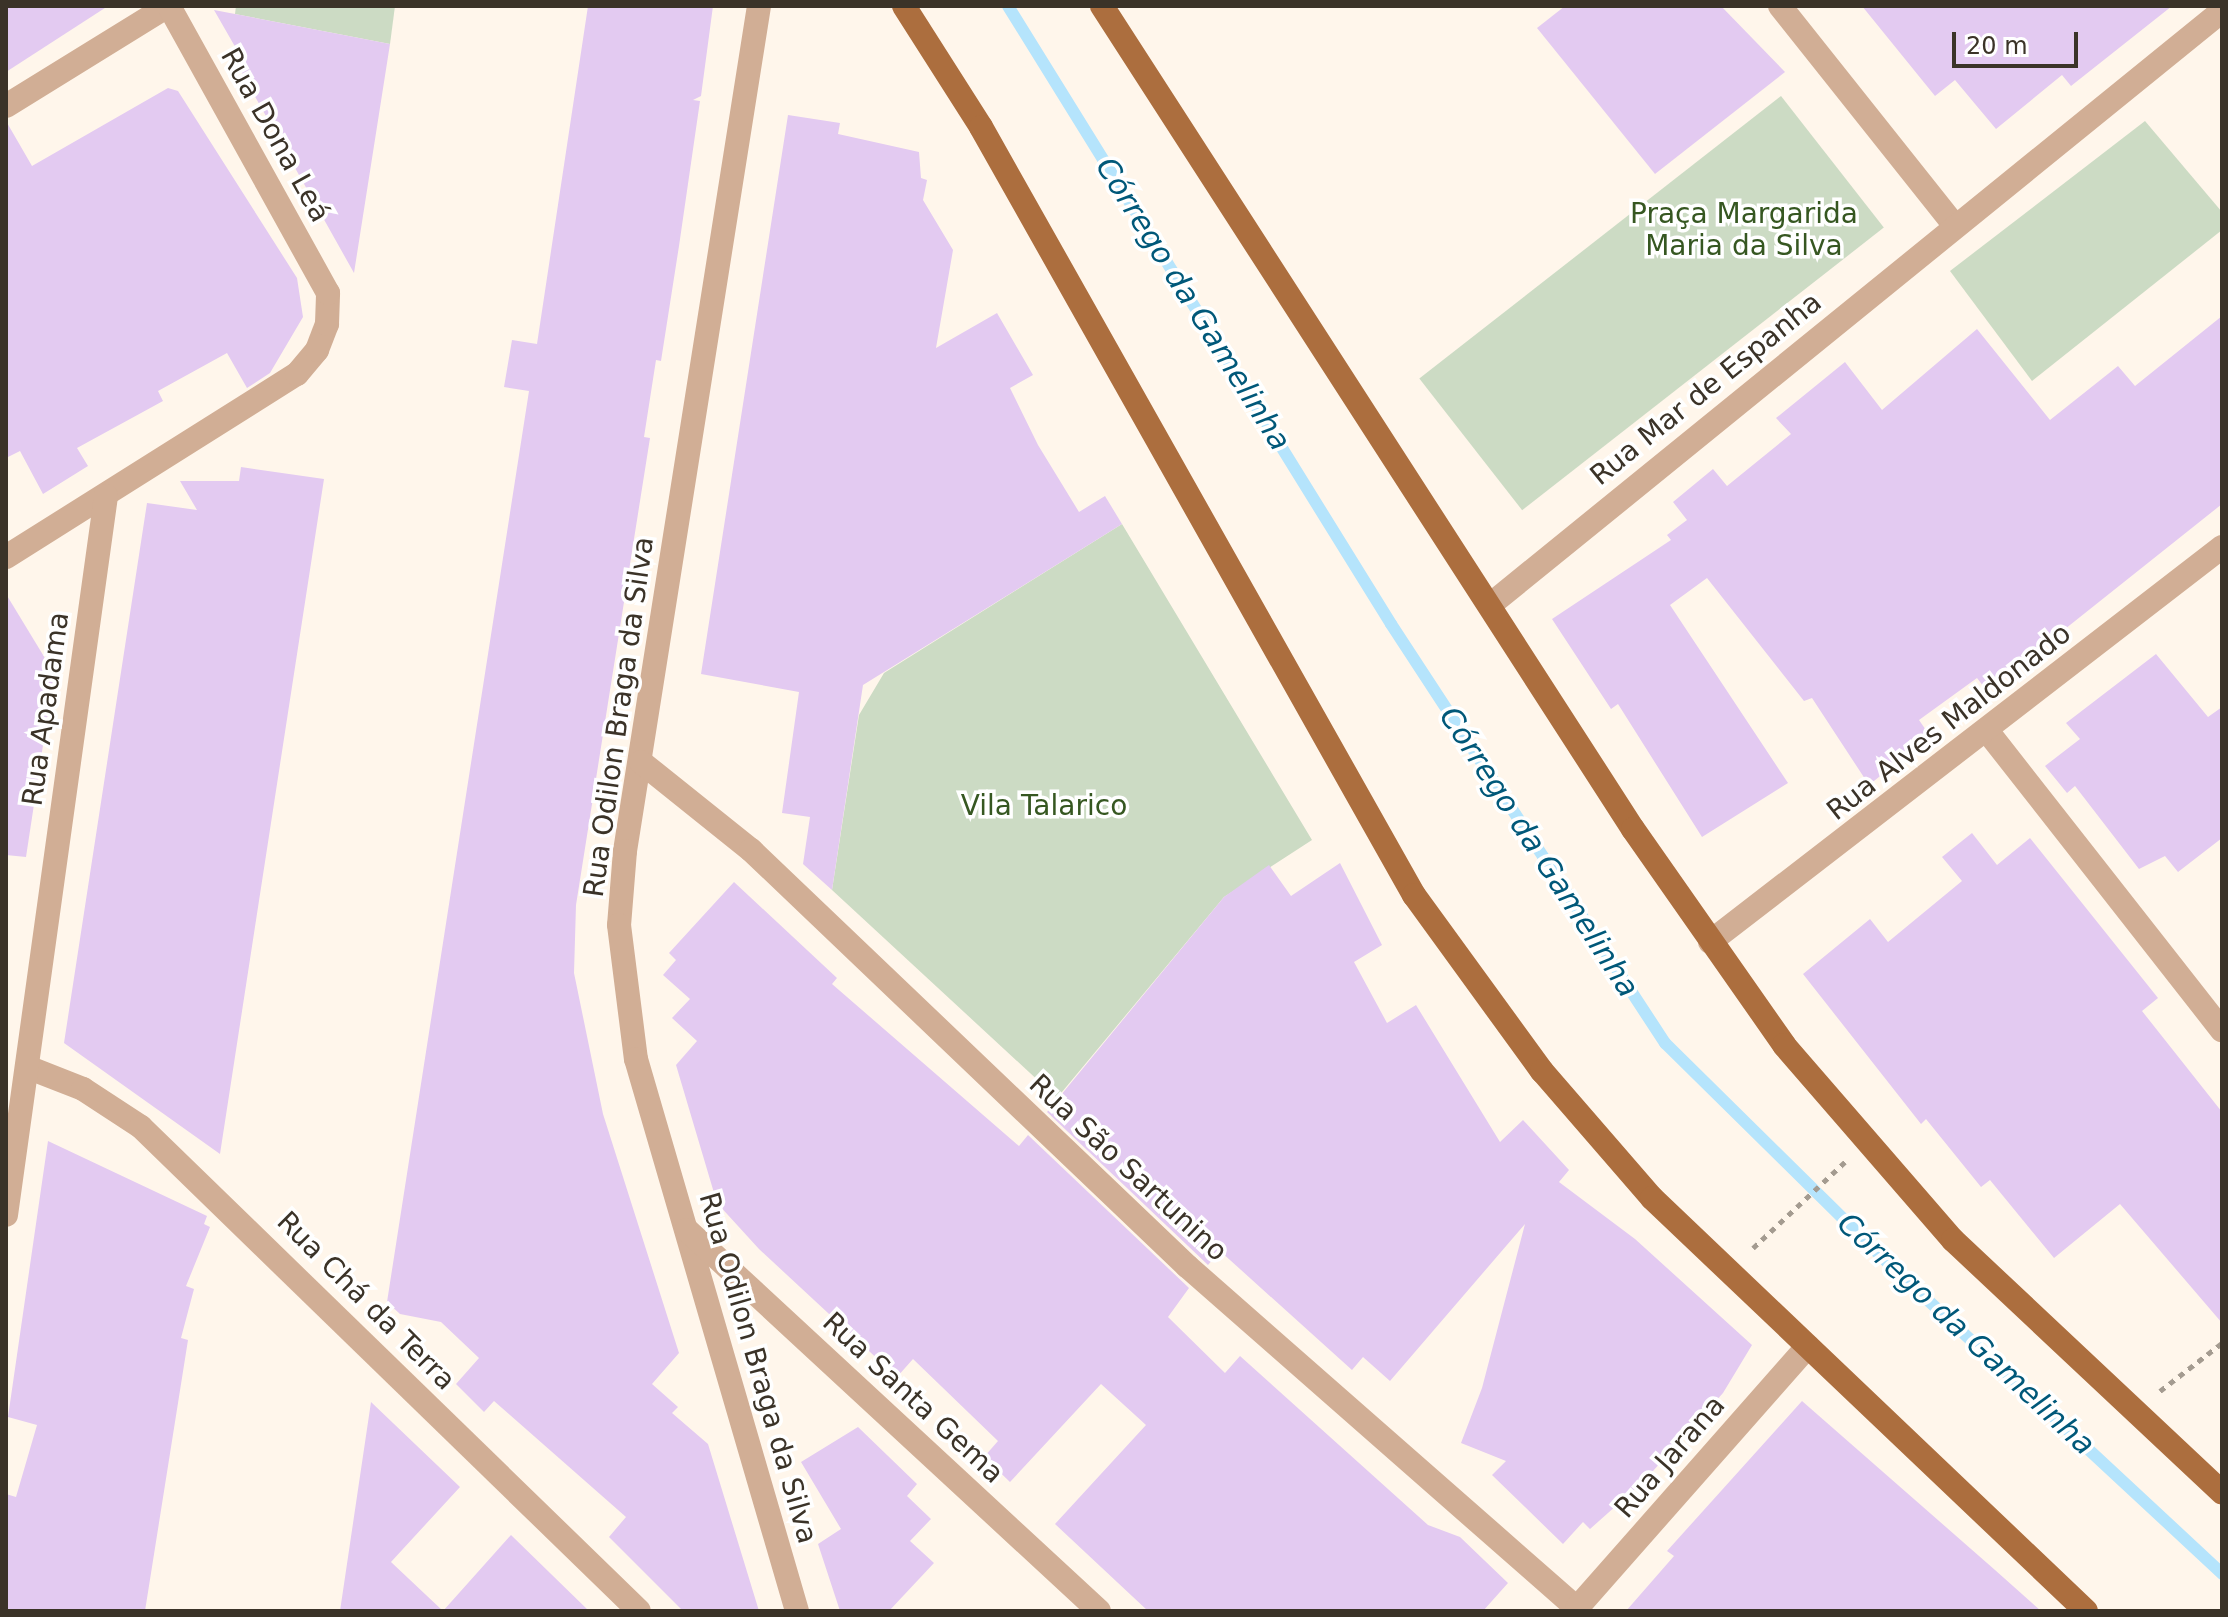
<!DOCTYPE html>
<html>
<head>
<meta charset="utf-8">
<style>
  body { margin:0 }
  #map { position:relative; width:2228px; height:1617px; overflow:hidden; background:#fff6eb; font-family:"DejaVu Sans",sans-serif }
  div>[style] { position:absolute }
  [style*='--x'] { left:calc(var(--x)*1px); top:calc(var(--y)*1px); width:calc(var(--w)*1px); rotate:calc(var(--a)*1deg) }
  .green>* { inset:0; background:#ccdbc4; transform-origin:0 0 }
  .stream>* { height:12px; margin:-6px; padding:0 6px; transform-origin:6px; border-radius:6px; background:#b5e4fc }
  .building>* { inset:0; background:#e3caf1 }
  .path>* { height:5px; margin-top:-2.5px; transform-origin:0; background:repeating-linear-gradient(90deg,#a49b90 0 6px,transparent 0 12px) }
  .minor>* { height:24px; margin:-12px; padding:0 12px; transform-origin:12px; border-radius:12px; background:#d1ae95 }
  .major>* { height:24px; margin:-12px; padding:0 12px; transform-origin:12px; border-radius:12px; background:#ac6e3e }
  span { translate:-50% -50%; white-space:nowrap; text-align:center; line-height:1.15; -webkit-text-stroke:7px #fff; paint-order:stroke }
  .street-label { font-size:28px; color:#3b3328 }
  .park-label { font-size:28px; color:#365721 }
  .water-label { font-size:30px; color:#005879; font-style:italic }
  .frame { position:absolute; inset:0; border:8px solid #3b3328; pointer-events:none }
  .scale { position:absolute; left:1952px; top:32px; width:126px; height:36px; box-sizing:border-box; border:4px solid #3b3328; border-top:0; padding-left:10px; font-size:24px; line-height:28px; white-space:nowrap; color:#3b3328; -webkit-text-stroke:6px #fff; paint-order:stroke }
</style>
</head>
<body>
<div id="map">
  <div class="green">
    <div style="clip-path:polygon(236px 6px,395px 6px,390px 44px,235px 14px)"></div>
    <div style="left:1781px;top:96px;width:167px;height:459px;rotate:52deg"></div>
    <div style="clip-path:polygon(2145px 121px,2222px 212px,2222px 230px,2032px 381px,1950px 271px)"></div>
    <div style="clip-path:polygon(1122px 524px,1312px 840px,1224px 897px,1057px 1098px,832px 890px,859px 715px,884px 673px)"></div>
  </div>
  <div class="stream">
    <div style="--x:1008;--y:6;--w:727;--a:58.21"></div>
    <div style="--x:1391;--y:624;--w:501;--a:56.82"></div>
    <div style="--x:1665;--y:1043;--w:316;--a:44.6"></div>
    <div style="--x:1890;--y:1265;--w:454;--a:42.9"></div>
  </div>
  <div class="building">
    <div style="clip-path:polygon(6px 6px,108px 6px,6px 72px)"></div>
    <div style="clip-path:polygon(588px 6px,713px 6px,701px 96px,693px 100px,700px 101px,679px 246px,661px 361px,656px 360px,644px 437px,650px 438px,576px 905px,574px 973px,603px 1114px,679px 1353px,652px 1384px,678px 1407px,672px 1413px,708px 1444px,759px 1611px,683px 1611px,609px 1537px,626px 1517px,494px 1401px,484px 1412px,456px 1384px,479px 1358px,441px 1322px,400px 1314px,387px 1302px,529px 391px,504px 387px,512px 340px,537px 344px)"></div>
    <div style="clip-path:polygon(1565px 6px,1721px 6px,1785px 72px,1655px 174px,1537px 28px)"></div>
    <div style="clip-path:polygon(1862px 6px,2172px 6px,2071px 86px,2062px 75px,1996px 129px,1955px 80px,1935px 96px)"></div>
    <div style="clip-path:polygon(214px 10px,390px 44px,354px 273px,239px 68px,245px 64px)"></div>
    <div style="clip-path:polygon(168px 88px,178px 91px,297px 278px,303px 317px,270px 373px,247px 388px,227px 353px,158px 391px,163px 401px,77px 448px,88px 466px,43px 494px,20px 451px,6px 458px,6px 121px,32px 166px)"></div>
    <div style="clip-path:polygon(788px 115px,840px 123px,838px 134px,919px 152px,921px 178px,927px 180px,923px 200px,953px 250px,936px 348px,997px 313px,1033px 375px,1010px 388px,1038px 445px,1079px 512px,1105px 496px,1122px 524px,863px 685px,832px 890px,803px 864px,810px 817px,782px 813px,799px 692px,701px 674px)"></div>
    <div style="clip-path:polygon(2222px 316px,2222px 504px,1987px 691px,1977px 678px,1919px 720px,1930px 736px,1869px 785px,1812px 698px,1804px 701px,1707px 578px,1670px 605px,1788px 783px,1702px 837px,1618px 704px,1611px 709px,1552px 619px,1671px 540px,1667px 535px,1687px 520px,1673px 502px,1713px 469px,1727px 486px,1791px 434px,1776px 418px,1845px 362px,1882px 410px,1977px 329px,2050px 420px,2118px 366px,2135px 386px)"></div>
    <div style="clip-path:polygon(241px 467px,324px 479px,220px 1154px,64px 1043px,147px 503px,197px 510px,180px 481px,239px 481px)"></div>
    <div style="clip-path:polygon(6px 594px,54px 673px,26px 857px,6px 855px)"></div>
    <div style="clip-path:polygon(2156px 654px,2208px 717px,2222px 707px,2222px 838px,2178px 872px,2165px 856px,2139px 869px,2075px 786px,2067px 793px,2045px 766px,2080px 739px,2066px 723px)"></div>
    <div style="clip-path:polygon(1972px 833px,1997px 865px,2030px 838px,2158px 998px,2142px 1011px,2222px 1112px,2222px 1323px,2120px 1204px,2054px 1258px,1990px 1180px,1981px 1187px,1926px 1119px,1921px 1124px,1803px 974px,1870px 919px,1888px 942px,1962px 881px,1942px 857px)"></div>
    <div style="clip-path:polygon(1340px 863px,1382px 945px,1354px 962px,1387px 1023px,1416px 1005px,1500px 1142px,1523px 1120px,1569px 1170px,1559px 1182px,1635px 1239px,1752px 1345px,1723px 1393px,1644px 1481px,1590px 1529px,1583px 1522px,1563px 1544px,1492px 1475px,1506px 1461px,1461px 1443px,1482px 1388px,1525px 1224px,1390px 1381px,1363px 1357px,1352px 1370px,1220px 1251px,1208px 1265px,1047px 1112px,1224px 897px,1269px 865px,1291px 896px)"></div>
    <div style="clip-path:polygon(734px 882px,837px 978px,832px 984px,1019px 1146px,1028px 1135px,1189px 1288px,1168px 1317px,1225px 1373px,1240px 1356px,1428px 1525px,1460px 1537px,1508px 1583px,1483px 1611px,1148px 1611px,1055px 1524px,1146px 1425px,1101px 1384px,1010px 1482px,984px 1457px,998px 1441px,913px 1359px,897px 1377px,759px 1249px,717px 1203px,676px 1065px,697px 1041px,672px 1018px,690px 999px,663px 975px,676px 960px,669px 953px)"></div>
    <div style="clip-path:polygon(48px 1141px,207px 1216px,204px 1224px,210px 1227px,186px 1286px,194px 1289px,181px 1338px,188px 1340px,145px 1611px,6px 1611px,6px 1494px,16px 1497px,37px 1425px,8px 1417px)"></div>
    <div style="clip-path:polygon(1802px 1401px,1995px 1570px,2041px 1611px,1626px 1611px,1674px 1556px,1667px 1551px)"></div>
    <div style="clip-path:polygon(371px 1402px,460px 1487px,391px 1562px,443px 1611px,511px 1535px,589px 1611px,340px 1611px)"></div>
    <div style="clip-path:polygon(858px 1427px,917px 1484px,907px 1496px,931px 1519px,910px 1541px,934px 1563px,889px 1611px,840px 1611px,818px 1544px,841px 1529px,801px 1462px)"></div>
  </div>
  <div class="path">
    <div style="--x:1753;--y:1248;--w:126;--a:-43.1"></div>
    <div style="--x:2160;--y:1391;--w:78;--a:-37.7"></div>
  </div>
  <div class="minor">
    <div style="--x:759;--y:6;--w:856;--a:99.01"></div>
    <div style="--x:625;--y:851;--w:74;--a:94.6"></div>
    <div style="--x:619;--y:925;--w:135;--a:82.8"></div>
    <div style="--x:636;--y:1059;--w:575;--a:73.74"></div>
    <div style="--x:1780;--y:6;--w:280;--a:51.5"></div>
    <div style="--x:6;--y:106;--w:190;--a:-31.7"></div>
    <div style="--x:6;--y:557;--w:344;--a:-32.2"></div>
    <div style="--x:297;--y:374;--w:31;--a:-50"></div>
    <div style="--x:317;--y:350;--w:28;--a:-69"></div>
    <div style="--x:327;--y:324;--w:31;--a:-88"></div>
    <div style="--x:328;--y:293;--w:328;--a:-119"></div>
    <div style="--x:1490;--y:605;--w:943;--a:-39.06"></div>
    <div style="--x:1988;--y:732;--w:379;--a:51.9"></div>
    <div style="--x:641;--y:762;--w:141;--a:38.7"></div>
    <div style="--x:751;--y:850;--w:603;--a:43.66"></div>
    <div style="--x:1187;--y:1266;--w:523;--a:41.28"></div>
    <div style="--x:1710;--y:942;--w:647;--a:-37.65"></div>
    <div style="--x:27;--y:1067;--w:60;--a:21.4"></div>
    <div style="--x:83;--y:1089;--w:69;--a:33.2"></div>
    <div style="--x:141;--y:1127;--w:694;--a:44.18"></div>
    <div style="--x:6;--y:1215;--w:726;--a:-82.08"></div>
    <div style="--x:687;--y:1230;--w:561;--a:42.76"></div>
    <div style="--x:1577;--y:1608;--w:349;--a:-48.6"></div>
  </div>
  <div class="major">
    <div style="--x:904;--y:6;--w:143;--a:57.5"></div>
    <div style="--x:981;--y:127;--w:882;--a:60.59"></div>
    <div style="--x:1414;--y:895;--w:218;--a:54"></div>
    <div style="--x:1542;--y:1071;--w:168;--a:49.1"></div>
    <div style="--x:1652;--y:1198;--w:599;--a:43.58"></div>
    <div style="--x:1102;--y:6;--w:979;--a:57.17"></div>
    <div style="--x:1633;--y:829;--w:264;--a:55"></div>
    <div style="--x:1784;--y:1045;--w:258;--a:49.1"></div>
    <div style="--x:1953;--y:1240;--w:369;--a:43.2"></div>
  </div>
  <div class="street-label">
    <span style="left:275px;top:135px;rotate:61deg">Rua Dona Leá</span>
    <span style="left:1706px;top:389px;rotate:-39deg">Rua Mar de Espanha</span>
    <span style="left:46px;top:709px;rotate:-82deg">Rua Apadama</span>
    <span style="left:619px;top:717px;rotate:-82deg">Rua Odilon Braga da Silva</span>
    <span style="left:1949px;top:722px;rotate:-38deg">Rua Alves Maldonado</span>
    <span style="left:1128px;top:1168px;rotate:43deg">Rua São Sartunino</span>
    <span style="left:366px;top:1301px;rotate:45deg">Rua Chá da Terra</span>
    <span style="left:758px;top:1368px;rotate:74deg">Rua Odilon Braga da Silva</span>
    <span style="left:913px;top:1398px;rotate:43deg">Rua Santa Gema</span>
    <span style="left:1670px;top:1457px;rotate:-49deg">Rua Jarana</span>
  </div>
  <div class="park-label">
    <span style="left:1744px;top:230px">Praça Margarida<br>Maria da Silva</span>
    <span style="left:1044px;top:806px">Vila Talarico</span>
  </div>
  <div class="water-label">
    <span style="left:1193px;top:304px;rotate:58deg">Córrego da Gamelinha</span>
    <span style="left:1539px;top:852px;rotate:57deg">Córrego da Gamelinha</span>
    <span style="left:1966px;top:1334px;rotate:43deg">Córrego da Gamelinha</span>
  </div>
  <div class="frame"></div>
  <div class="scale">20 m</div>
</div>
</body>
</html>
